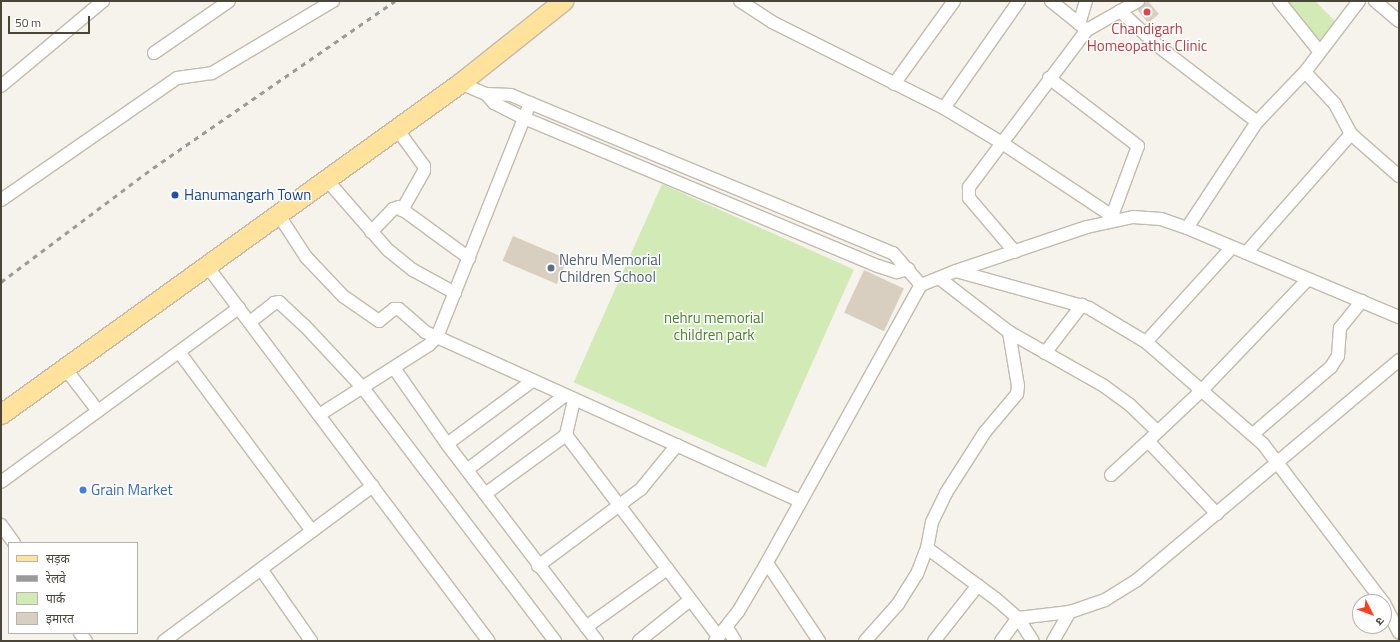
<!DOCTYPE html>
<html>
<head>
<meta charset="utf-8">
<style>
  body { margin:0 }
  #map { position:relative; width:1400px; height:642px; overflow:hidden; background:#f6f3ec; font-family:"Titillium Web","Noto Sans Devanagari",sans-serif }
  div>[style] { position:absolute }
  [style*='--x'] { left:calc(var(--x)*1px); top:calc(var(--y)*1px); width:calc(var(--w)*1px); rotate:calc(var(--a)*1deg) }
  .green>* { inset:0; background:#d2eab5; transform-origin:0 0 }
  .building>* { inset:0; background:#d8cfc1; transform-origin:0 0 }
  .roads { filter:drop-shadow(1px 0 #c2bbae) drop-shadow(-1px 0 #c2bbae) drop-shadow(0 1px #c2bbae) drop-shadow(0 -1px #c2bbae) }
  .minor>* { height:12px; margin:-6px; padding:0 6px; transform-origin:6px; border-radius:6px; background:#fff }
  .primary>* { height:19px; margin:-9.5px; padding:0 9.5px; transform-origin:9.5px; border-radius:9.5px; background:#ffe39c }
  .rail>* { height:3px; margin-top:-1.5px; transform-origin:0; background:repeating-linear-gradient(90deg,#9a9a9a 0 5px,transparent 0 10px) }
  .dots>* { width:11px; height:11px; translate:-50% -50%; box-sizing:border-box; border:2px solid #fff; border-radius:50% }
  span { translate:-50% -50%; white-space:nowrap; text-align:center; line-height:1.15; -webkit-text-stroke:3px #fff; paint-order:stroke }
  .health-label { font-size:15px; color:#be3a42 }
  .transit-label { font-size:15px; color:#164399 }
  .left { translate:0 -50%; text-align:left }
  .service-label { font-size:15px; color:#4e5e75 }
  .park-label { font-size:15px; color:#4a7f2a }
  .shop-label { font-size:15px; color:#366cbe }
  .frame { position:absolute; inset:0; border:2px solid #4b4439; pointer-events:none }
  .legend { position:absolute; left:8px; top:542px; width:130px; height:92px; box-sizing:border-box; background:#fff; border:1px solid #b7b4b0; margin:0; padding:5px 7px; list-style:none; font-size:12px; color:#4b4439 }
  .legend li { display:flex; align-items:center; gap:8px; height:20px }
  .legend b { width:20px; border:1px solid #b7b4b0 }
  .north { position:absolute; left:1352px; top:594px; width:40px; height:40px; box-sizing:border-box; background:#fff; border:1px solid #b7b4b0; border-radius:50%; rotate:132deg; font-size:11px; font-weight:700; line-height:16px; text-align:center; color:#4b4439 }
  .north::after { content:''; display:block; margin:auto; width:14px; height:18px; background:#fc3f1d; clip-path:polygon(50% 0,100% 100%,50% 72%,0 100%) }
  .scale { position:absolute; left:8px; top:16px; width:82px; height:18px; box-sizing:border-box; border:2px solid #4b4439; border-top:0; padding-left:5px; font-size:12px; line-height:14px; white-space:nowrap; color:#4b4439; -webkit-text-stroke:3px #fff; paint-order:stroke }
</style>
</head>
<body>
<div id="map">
  <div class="green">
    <div style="clip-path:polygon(1281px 1px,1315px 1px,1338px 24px,1320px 49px)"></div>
    <div style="left:662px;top:184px;width:210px;height:217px;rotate:24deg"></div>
  </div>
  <div class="building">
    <div style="left:1148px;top:1px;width:17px;height:14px;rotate:50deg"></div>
    <div style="left:513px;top:236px;width:59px;height:27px;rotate:23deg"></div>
    <div style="left:864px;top:270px;width:44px;height:47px;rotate:25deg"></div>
  </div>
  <div class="roads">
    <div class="minor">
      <div style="--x:740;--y:1;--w:38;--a:33"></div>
      <div style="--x:772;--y:22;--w:192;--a:26.6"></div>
      <div style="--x:944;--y:108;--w:68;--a:31.1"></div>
      <div style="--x:1002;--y:143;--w:138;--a:33.5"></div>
      <div style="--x:1051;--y:1;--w:46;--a:38.9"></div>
      <div style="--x:1279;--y:1;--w:65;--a:51.2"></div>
      <div style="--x:1359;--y:1;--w:89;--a:127.3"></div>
      <div style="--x:1305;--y:72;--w:44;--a:46.8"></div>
      <div style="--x:1335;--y:104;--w:34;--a:62"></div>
      <div style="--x:1351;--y:134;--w:64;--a:41.2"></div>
      <div style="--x:1375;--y:1;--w:31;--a:40"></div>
      <div style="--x:1120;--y:11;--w:52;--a:42.6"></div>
      <div style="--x:1158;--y:46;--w:125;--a:37.5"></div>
      <div style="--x:1257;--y:122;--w:69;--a:-46.2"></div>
      <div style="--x:1079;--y:24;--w:24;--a:-73"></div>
      <div style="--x:154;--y:53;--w:91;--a:-34.7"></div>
      <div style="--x:1049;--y:78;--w:112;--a:37.4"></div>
      <div style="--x:1138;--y:146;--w:75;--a:110.4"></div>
      <div style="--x:460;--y:83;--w:28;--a:23"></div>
      <div style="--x:486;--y:94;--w:25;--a:2"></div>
      <div style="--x:511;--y:95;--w:21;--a:23"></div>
      <div style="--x:530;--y:103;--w:393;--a:22.5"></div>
      <div style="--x:893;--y:253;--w:43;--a:48.8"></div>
      <div style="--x:894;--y:84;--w:102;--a:-54.1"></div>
      <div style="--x:1;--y:86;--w:133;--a:-39.8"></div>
      <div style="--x:486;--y:94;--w:12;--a:48"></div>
      <div style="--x:494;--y:103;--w:34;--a:27"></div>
      <div style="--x:524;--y:118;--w:384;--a:22.7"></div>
      <div style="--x:878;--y:266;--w:20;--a:18"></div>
      <div style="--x:897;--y:272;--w:12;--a:-14"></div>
      <div style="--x:944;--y:108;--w:131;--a:-55"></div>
      <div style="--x:397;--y:129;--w:46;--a:53.9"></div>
      <div style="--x:424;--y:166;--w:5;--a:90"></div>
      <div style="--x:424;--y:171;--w:45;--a:119.4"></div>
      <div style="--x:326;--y:179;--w:94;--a:48.9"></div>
      <div style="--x:388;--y:250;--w:32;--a:39"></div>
      <div style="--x:413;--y:270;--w:48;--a:28.7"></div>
      <div style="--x:1;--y:200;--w:214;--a:-34.7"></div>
      <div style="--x:177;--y:78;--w:35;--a:-8"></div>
      <div style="--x:212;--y:73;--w:141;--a:-30.8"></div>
      <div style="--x:278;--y:214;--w:51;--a:56.9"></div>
      <div style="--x:306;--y:257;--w:54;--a:46.5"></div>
      <div style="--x:343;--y:296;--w:44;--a:34.8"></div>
      <div style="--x:379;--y:321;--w:19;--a:-39"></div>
      <div style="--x:394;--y:309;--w:5;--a:0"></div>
      <div style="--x:399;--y:309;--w:35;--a:41"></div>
      <div style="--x:425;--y:332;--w:13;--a:23"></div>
      <div style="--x:437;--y:337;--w:252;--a:-68.3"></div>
      <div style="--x:1187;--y:228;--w:127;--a:-56.6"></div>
      <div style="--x:371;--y:232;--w:32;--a:-46"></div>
      <div style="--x:393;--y:209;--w:6;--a:-18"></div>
      <div style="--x:399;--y:207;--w:87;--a:36.1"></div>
      <div style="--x:1015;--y:252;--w:71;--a:-130.4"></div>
      <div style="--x:969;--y:198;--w:11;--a:-90"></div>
      <div style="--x:969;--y:187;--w:196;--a:-53.1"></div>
      <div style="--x:1087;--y:30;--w:59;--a:-29.6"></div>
      <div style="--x:1246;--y:253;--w:159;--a:-48.6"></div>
      <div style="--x:207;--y:266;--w:469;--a:53.1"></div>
      <div style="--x:956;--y:271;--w:138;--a:15.5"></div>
      <div style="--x:1089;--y:308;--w:66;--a:30.8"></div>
      <div style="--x:1146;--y:342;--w:155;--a:41.1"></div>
      <div style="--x:1263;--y:444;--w:198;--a:52.8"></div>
      <div style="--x:250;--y:322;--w:31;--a:-38"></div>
      <div style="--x:274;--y:303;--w:5;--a:-11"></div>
      <div style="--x:279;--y:302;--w:35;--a:43"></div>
      <div style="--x:305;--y:326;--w:85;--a:46.9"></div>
      <div style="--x:363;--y:388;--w:318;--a:52.8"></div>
      <div style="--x:1009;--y:332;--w:109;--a:29.6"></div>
      <div style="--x:1104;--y:386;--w:32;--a:36"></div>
      <div style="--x:1130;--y:405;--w:37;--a:44"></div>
      <div style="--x:1146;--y:342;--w:128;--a:-47.8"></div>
      <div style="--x:179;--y:352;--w:223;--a:53.4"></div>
      <div style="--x:1045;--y:353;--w:61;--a:-52.4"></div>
      <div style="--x:65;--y:368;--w:54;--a:52.5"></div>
      <div style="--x:394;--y:368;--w:93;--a:55.1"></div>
      <div style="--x:447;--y:444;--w:248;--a:52.7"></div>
      <div style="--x:574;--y:400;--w:36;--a:103"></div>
      <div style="--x:566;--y:435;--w:253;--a:52.9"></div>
      <div style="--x:319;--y:415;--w:130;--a:-32.5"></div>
      <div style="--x:429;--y:345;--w:11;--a:-45"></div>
      <div style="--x:437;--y:337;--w:399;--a:24.3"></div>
      <div style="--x:1253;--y:434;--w:103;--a:-40.7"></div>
      <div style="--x:1331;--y:367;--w:13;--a:-58"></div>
      <div style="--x:1338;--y:356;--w:28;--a:-86"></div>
      <div style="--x:1340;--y:328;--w:35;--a:-51"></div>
      <div style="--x:447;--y:444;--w:106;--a:-36.5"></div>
      <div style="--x:467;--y:470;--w:122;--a:-37.3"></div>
      <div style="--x:1111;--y:475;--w:50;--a:-42.6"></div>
      <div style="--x:1;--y:482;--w:295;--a:-36.2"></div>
      <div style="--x:485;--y:494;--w:100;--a:-36.1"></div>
      <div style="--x:1217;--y:514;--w:100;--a:-133.4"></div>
      <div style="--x:1148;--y:441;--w:76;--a:-43.4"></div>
      <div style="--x:1203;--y:389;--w:152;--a:-46.3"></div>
      <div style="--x:1;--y:525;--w:22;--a:54"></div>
      <div style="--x:927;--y:548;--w:86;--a:36.5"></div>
      <div style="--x:996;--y:599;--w:29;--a:41"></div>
      <div style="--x:1018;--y:618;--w:27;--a:57"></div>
      <div style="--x:767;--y:563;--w:94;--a:56.3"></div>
      <div style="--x:538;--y:566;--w:129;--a:-36.8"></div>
      <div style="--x:641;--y:489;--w:57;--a:-50.7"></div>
      <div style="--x:261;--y:569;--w:88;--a:55.2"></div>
      <div style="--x:1384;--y:603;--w:33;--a:63"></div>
      <div style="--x:586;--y:627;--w:100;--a:-35.6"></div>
      <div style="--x:727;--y:628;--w:15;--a:58"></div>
      <div style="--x:80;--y:633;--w:10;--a:53"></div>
      <div style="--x:164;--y:641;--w:260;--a:-36.6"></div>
      <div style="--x:639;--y:641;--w:65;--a:-38.8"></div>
      <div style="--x:715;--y:641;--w:37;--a:-52"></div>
      <div style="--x:738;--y:612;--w:53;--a:-59.6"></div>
      <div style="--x:765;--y:566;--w:321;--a:-61"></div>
      <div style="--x:921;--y:285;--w:38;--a:-22"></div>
      <div style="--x:956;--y:271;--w:138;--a:-18.6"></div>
      <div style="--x:1087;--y:227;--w:47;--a:-12.3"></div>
      <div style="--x:1133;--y:217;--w:28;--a:4"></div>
      <div style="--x:1161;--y:219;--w:28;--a:19"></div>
      <div style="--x:1187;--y:228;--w:230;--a:22.8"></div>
      <div style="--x:865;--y:641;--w:50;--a:-48.3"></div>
      <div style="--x:898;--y:604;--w:36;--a:-58"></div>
      <div style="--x:917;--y:574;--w:28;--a:-69"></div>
      <div style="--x:927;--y:548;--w:26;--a:-79"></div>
      <div style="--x:932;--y:522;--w:32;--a:-64"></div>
      <div style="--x:946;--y:493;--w:72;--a:-57.4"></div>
      <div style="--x:985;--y:432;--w:50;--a:-49.9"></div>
      <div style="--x:1017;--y:394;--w:8;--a:-83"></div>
      <div style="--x:1018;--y:386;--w:55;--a:-99.5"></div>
      <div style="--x:1009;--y:332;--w:88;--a:-142.4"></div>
      <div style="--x:934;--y:641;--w:71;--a:-51.8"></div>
      <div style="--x:1001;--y:641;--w:29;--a:-54"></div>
      <div style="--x:1018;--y:618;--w:52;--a:-6.6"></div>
      <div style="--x:1070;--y:612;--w:37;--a:-19"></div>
      <div style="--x:1105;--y:600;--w:38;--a:-32"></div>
      <div style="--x:1137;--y:580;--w:342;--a:-40"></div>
      <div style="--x:1053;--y:641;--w:34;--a:-60"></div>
    </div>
    <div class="primary">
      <div style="--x:1;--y:414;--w:566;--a:-35.8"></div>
      <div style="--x:460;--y:83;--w:132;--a:-38.5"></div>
    </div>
  </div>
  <div class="rail">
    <div style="--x:1;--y:282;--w:190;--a:-36.9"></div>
    <div style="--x:153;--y:168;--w:294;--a:-34.6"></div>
  </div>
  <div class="dots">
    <div style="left:1147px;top:12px;background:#e0444e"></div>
    <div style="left:175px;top:195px;background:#1a4fb4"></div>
    <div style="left:551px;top:268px;background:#5c6f8a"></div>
    <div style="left:83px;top:490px;background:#3f7fe0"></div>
  </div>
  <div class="health-label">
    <span style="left:1147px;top:37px">Chandigarh<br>Homeopathic Clinic</span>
  </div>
  <div class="transit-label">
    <span class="left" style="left:184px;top:195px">Hanumangarh Town</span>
  </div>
  <div class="service-label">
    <span class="left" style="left:559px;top:268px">Nehru Memorial<br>Children School</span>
  </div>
  <div class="park-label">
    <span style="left:714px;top:326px">nehru memorial<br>children park</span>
  </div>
  <div class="shop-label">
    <span class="left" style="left:91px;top:490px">Grain Market</span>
  </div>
  <div class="frame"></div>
  <ul class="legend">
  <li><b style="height:5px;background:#ffe39c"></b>सड़क</li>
  <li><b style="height:5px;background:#9a9a9a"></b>रेलवे</li>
  <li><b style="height:11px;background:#d2eab5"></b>पार्क</li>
  <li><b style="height:11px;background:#d8cfc1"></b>इमारत</li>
  </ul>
  <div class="north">उ</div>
  <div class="scale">50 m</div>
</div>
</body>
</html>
